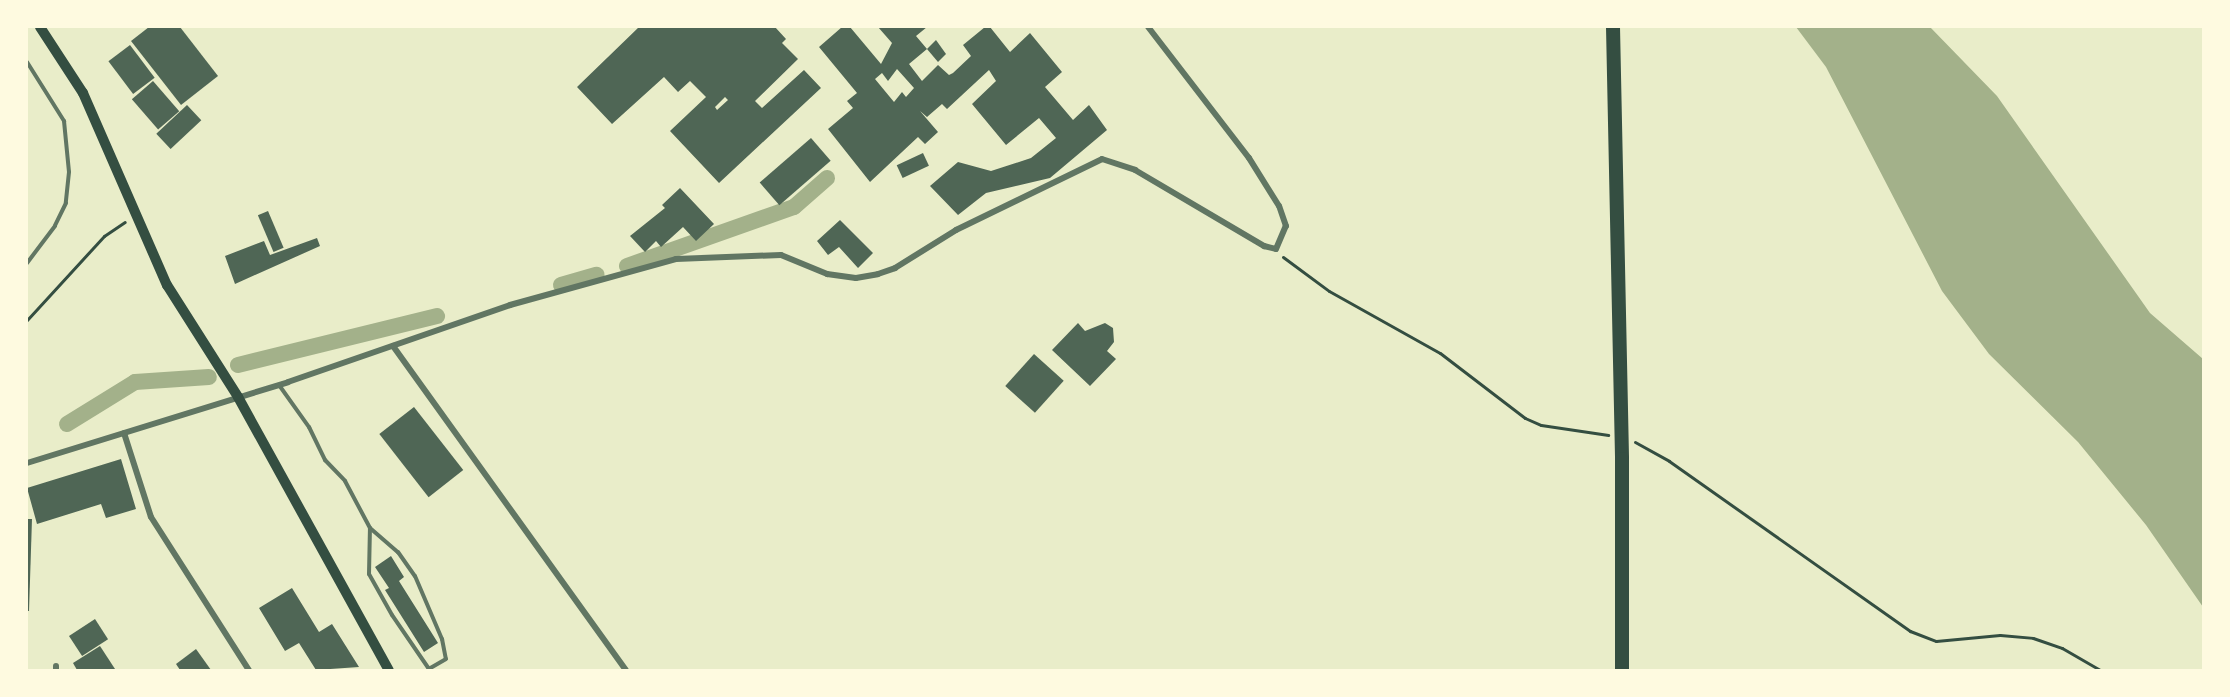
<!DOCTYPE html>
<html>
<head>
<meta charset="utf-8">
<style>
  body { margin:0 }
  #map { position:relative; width:2230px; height:697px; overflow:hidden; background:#e9edc9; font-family:"IBM Plex Serif",serif }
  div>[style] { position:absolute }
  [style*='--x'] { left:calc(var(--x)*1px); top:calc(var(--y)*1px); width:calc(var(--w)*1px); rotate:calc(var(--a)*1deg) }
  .water>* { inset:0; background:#a3b18a }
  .canal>* { height:16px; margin:-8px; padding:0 8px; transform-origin:8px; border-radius:8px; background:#a3b18a }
  .building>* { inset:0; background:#4f6655; transform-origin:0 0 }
  .path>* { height:3px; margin:-1.5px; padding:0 1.5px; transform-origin:1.5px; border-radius:1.5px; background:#344e41 }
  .service>* { height:4px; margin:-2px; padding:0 2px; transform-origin:2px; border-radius:2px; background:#617663 }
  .minor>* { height:6px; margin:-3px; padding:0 3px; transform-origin:3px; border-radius:3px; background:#617663 }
  .secondary>* { height:10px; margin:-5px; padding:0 5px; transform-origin:5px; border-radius:5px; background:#344e41 }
  .motorway>* { height:14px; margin:-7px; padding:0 7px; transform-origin:7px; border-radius:7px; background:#344e41 }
  span { translate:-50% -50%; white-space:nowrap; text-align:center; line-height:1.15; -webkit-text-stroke:6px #fefae0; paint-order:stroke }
  .frame { position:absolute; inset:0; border:28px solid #fefae0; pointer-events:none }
</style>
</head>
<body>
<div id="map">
  <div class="water">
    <div style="clip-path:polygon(1796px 27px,1930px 27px,1997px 96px,2150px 313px,2203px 359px,2203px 607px,2146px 525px,2078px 442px,1989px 354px,1942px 291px,1826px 67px)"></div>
  </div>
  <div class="canal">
    <div style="--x:627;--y:266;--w:177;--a:-19.5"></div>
    <div style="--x:794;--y:207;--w:44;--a:-41.3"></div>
    <div style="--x:561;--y:285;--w:37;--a:-16"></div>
    <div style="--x:238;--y:365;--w:205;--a:-13.8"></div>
    <div style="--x:67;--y:424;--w:80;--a:-31.7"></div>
    <div style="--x:135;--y:382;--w:74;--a:-3.9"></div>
  </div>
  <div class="building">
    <div style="clip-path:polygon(149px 27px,180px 27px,218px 76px,181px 105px,131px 41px)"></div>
    <div style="clip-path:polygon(evenodd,639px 27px,775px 27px,786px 39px,782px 43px,798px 59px,755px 101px,762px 108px,804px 70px,821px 88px,719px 183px,670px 131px,706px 97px,690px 81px,678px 92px,664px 77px,612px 124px,577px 87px,639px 27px,725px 97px,728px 100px,717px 110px,715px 107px,725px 97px)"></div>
    <div style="clip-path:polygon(evenodd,842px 27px,850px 27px,881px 64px,892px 43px,878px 27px,927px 27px,916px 36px,927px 49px,909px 64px,922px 81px,938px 65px,949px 75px,953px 73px,971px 56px,963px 45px,985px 27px,990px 27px,1010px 52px,1030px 33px,1062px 72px,1045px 87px,1073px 120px,1089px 105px,1107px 130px,1050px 178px,986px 193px,958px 215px,930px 186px,958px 162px,991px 171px,1031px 158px,1056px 138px,1039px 118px,1006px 145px,972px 104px,996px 81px,989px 70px,947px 109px,942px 104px,927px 117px,920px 111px,938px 132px,925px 144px,918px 137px,870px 182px,828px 129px,853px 108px,847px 101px,857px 93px,819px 47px,842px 27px,897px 69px,914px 88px,906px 97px,902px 92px,894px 102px,875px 79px,882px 73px,888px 81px,897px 69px)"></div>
    <div style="clip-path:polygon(936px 40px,946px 54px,938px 62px,927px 49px)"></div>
    <div style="left:130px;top:45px;width:41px;height:27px;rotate:53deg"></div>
    <div style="left:153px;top:81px;width:40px;height:28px;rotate:49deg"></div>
    <div style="left:187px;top:105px;width:21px;height:42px;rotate:47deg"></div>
    <div style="left:811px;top:138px;width:30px;height:68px;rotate:49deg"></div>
    <div style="left:923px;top:153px;width:14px;height:29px;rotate:65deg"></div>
    <div style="clip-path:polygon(680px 188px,714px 224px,696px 241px,683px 227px,661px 247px,656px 241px,645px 252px,630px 236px,665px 208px,662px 205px)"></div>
    <div style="left:268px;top:211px;width:40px;height:11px;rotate:67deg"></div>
    <div style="clip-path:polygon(840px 220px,873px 253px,858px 268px,839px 247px,828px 255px,817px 241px)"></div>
    <div style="clip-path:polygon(317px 238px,320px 246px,235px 284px,225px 256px,264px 241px,270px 255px)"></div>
    <div style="clip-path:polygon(1078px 323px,1085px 331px,1105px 323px,1113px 328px,1114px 342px,1107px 351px,1116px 359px,1090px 386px,1052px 350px)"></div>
    <div style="left:1034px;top:354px;width:40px;height:43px;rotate:42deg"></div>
    <div style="left:414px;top:407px;width:80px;height:44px;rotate:52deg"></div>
    <div style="clip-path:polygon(121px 459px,136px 509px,106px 518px,101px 504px,37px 524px,27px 488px)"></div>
    <div style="clip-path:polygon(27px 519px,32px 519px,29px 611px,27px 611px)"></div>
    <div style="clip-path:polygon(391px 556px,404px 577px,399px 581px,438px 643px,424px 652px,385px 590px,389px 588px,375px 567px)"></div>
    <div style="clip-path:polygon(292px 588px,319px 632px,332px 624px,359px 667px,316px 670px,299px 643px,285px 651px,259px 608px)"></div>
    <div style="left:95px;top:619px;width:24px;height:31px;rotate:57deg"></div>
    <div style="clip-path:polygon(100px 646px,115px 669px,77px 670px,73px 663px)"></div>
    <div style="clip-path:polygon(196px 649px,211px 670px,180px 670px,176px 664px)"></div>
  </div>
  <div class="path">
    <div style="--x:1283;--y:257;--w:57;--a:36.5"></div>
    <div style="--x:1329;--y:291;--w:127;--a:29.2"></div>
    <div style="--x:1440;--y:353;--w:107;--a:37.4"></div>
    <div style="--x:1525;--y:418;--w:17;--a:24"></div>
    <div style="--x:1541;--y:425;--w:68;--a:8.5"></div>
    <div style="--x:27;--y:320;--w:114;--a:-47.5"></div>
    <div style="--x:104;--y:236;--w:25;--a:-34"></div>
    <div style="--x:1635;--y:442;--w:39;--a:29"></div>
    <div style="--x:1669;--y:461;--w:295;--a:35.2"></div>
    <div style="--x:1910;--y:631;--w:28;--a:21"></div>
    <div style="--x:1936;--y:641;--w:64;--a:-5.4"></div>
    <div style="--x:2000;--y:635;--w:33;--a:5"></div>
    <div style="--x:2033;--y:638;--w:31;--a:19"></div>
    <div style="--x:2062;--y:648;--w:44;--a:30.1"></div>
  </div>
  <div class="service">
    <div style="--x:27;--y:62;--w:70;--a:57.9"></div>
    <div style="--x:64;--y:121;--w:51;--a:84.4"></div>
    <div style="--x:69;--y:172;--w:31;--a:96"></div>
    <div style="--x:66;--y:203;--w:25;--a:116"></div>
    <div style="--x:55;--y:226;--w:46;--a:127.1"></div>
    <div style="--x:279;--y:385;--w:52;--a:54.5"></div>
    <div style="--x:309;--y:427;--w:37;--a:64"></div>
    <div style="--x:325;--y:460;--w:29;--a:46"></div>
    <div style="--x:345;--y:481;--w:53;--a:62"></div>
    <div style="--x:370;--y:528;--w:37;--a:41"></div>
    <div style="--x:398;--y:552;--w:29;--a:55"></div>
    <div style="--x:415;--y:576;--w:69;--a:66.8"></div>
    <div style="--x:442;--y:639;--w:20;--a:79"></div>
    <div style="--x:446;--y:659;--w:20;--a:150"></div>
    <div style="--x:429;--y:669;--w:65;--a:-124.4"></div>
    <div style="--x:392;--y:615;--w:47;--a:-119.3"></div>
    <div style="--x:369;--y:574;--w:46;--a:-88.8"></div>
  </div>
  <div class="minor">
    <div style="--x:393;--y:346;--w:399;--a:54.3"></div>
    <div style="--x:124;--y:433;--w:88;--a:72.2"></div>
    <div style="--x:151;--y:517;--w:182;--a:57.4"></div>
    <div style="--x:27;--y:463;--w:273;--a:-17.2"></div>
    <div style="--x:288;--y:382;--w:235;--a:-19.1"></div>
    <div style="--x:510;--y:305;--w:172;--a:-15.5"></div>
    <div style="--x:676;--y:259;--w:105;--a:-2.2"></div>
    <div style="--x:781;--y:255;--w:50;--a:22.4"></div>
    <div style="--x:827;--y:274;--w:29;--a:8"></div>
    <div style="--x:856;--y:278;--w:22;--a:-10"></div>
    <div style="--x:878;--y:274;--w:18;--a:-19"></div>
    <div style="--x:895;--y:268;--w:72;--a:-31.9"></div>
    <div style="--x:956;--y:230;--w:162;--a:-25.9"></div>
    <div style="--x:1102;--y:159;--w:35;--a:18"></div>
    <div style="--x:1135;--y:170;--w:150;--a:30.5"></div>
    <div style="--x:1264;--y:246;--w:12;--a:14"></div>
    <div style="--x:1276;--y:249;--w:25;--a:-67"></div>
    <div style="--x:1286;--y:226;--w:21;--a:-109"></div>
    <div style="--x:1279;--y:206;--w:57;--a:-122"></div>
    <div style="--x:1249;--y:158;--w:165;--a:-127.6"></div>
    <div style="--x:56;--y:666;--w:4;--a:90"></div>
  </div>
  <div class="secondary">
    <div style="--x:40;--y:27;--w:79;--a:56.9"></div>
    <div style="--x:83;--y:93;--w:210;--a:66.4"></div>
    <div style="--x:167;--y:285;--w:133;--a:57.6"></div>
    <div style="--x:238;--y:397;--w:312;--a:61.1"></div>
  </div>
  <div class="motorway">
    <div style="--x:1613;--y:27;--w:432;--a:88.8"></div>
    <div style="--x:1622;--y:459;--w:211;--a:90"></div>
  </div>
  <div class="frame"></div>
</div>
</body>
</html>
